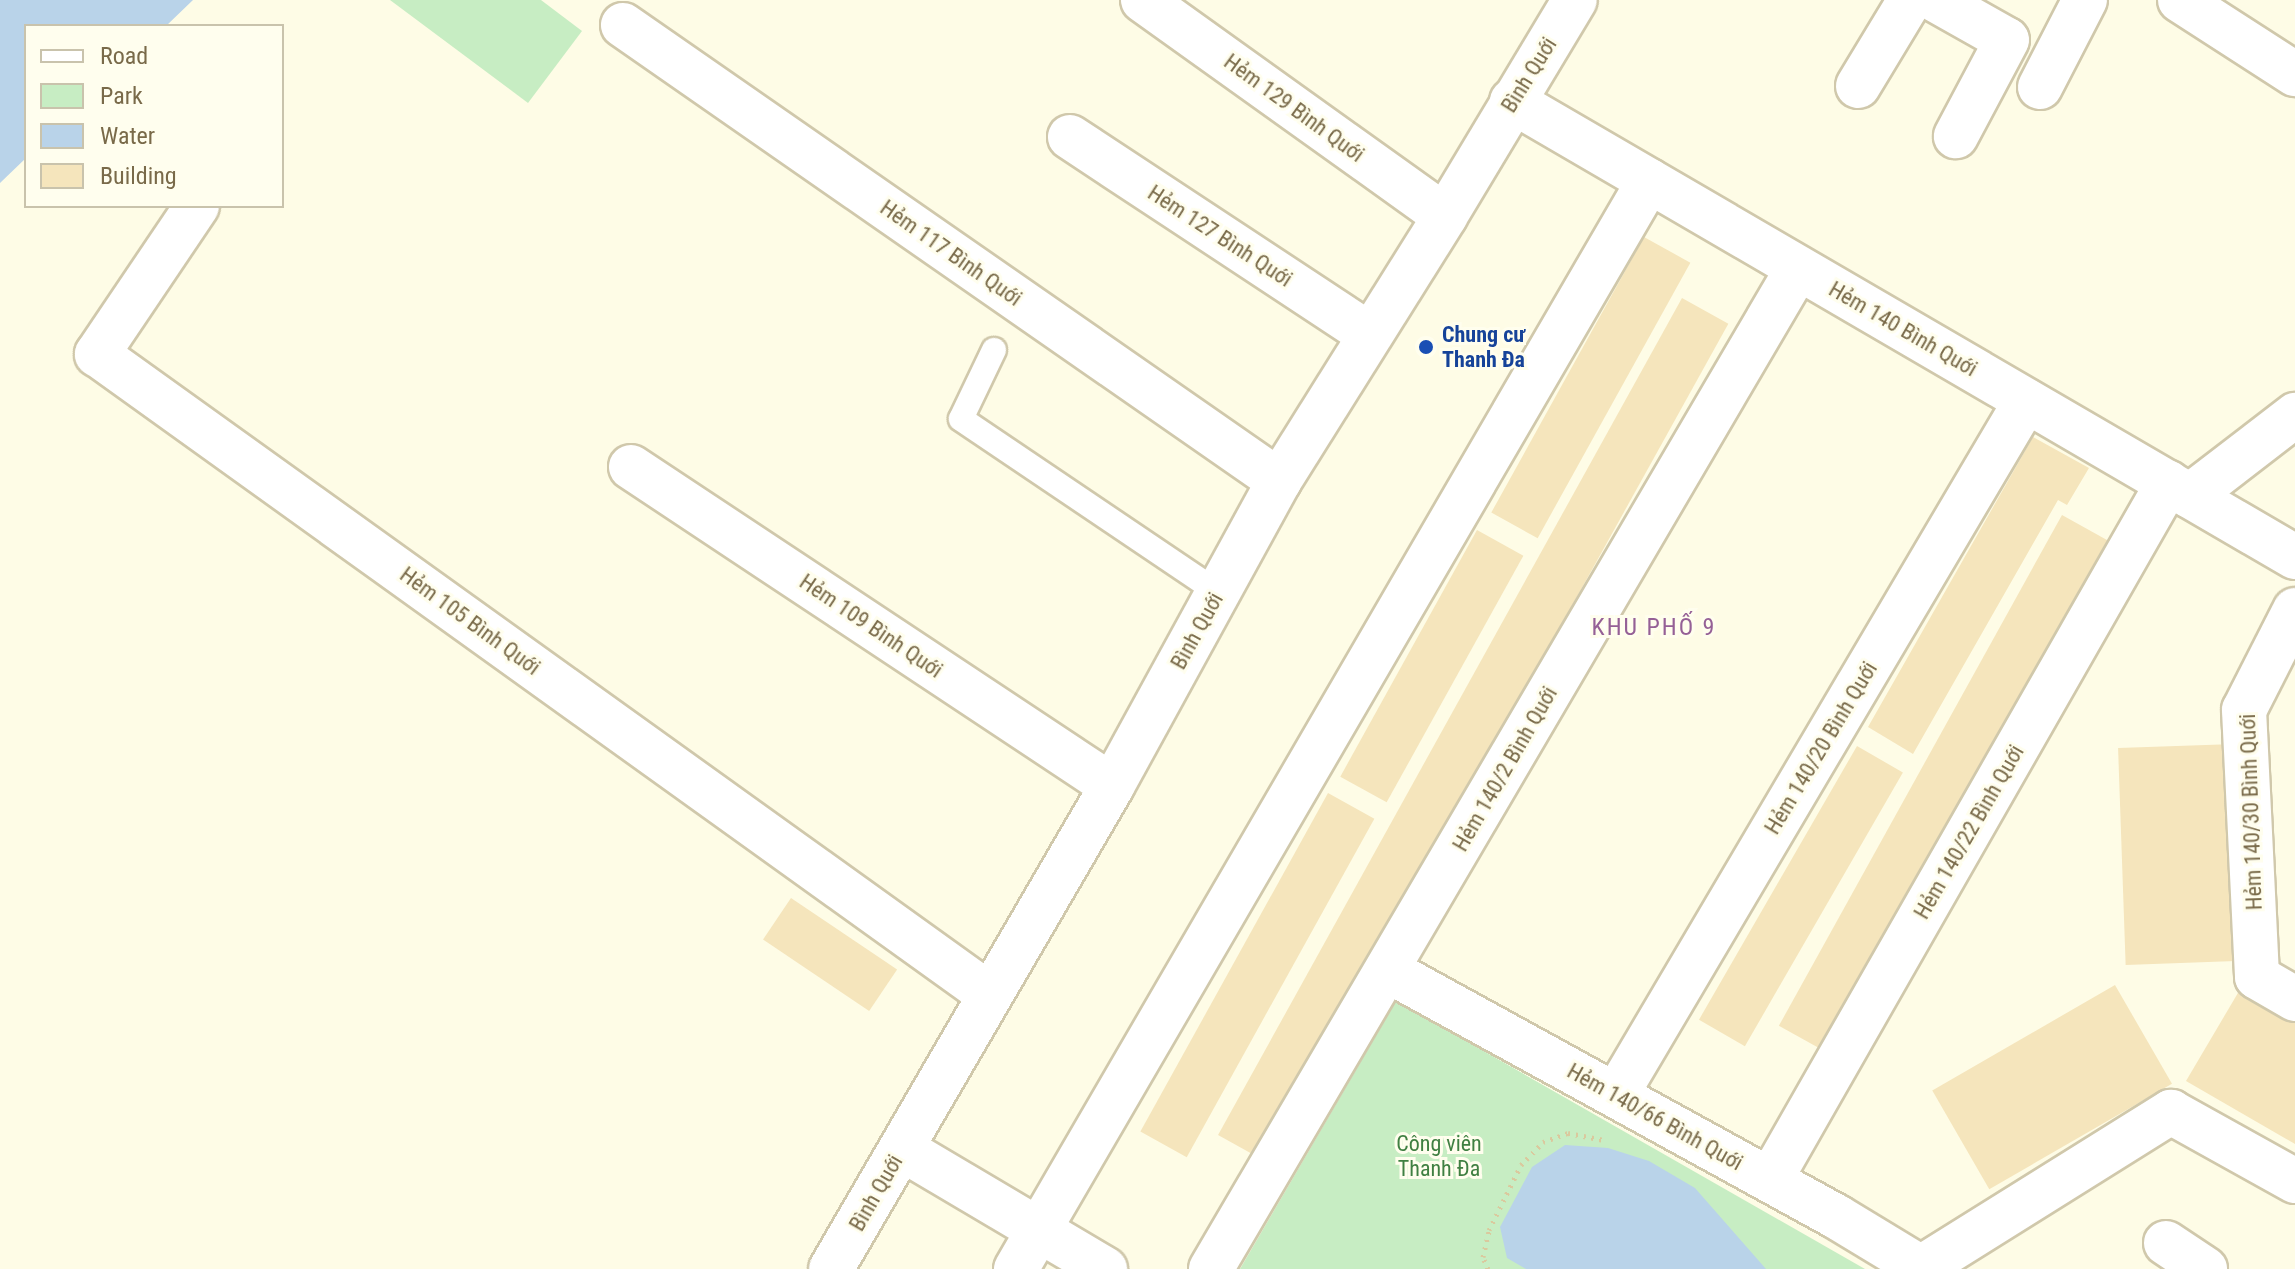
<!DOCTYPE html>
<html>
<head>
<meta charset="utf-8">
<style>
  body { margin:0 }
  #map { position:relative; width:2295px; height:1269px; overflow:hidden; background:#fefce6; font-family:"Roboto Condensed",sans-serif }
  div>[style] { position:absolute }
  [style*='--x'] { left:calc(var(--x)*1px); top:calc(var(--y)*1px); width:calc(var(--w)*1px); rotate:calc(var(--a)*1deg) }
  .green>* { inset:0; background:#c7edc3 }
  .water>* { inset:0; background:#b9d3e9 }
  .building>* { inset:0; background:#f5e5bc; transform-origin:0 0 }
  .path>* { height:5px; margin-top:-2.5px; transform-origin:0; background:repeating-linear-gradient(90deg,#dac99e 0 2px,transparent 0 8px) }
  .roads { filter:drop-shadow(2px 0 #d0c8ab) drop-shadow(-2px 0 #d0c8ab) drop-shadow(0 2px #d0c8ab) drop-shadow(0 -2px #d0c8ab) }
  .lane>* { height:24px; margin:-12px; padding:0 12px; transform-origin:12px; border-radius:12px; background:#fff }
  .street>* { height:44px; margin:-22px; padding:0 22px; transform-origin:22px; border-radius:22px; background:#fff }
  .secondary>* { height:44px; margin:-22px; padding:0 22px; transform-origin:22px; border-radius:22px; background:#fff }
  .dots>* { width:22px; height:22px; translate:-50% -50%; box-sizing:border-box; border:4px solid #fffeee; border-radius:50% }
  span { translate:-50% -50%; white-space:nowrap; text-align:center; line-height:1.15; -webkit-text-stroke:6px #fffeee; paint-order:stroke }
  .street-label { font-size:22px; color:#796a49 }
  .transit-label { font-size:22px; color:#164399; font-weight:700 }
  .left { translate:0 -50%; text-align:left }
  .park-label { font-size:22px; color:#408042 }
  .neighbourhood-label { font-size:24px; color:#956096; letter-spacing:2px }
  .legend { position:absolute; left:24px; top:24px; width:260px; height:184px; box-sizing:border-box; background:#fffeee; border:2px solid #c9c3ac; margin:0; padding:10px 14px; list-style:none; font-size:24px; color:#796a49 }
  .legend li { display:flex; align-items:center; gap:16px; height:40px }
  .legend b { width:40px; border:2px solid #c9c3ac }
</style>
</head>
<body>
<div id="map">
  <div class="green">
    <div style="clip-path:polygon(390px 0,541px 0,582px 31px,528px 103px)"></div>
    <div style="clip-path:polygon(1396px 1001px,1865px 1269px,1240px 1269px)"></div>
  </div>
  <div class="water">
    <div style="clip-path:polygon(0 0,193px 0,166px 26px,26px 26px,26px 158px,0 183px)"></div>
    <div style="clip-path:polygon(1565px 1145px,1608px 1148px,1649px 1161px,1695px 1188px,1766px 1269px,1526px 1269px,1507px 1258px,1500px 1227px,1532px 1167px)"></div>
  </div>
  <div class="building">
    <div style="left:1644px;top:237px;width:53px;height:315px;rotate:29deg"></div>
    <div style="left:1682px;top:298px;width:53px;height:957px;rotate:29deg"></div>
    <div style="clip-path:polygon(2033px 437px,2089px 468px,2067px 505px,2058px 500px,1913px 754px,1868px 727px)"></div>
    <div style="left:2062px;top:515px;width:54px;height:584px;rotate:29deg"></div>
    <div style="left:1477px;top:530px;width:53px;height:282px;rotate:29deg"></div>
    <div style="left:2235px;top:744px;width:217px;height:117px;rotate:88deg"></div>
    <div style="left:1857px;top:746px;width:53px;height:316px;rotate:30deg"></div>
    <div style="left:1328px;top:793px;width:53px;height:387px;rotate:29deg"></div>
    <div style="left:791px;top:898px;width:128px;height:50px;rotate:34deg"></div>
    <div style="clip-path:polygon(2245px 981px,2295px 1010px,2295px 1144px,2186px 1081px)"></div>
    <div style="left:2115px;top:985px;width:114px;height:211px;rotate:60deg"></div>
  </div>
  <div class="path">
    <div style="--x:1488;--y:1269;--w:13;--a:-113"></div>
    <div style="--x:1483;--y:1257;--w:28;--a:-77"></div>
    <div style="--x:1489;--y:1230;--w:72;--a:-63.8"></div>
    <div style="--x:1521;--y:1165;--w:32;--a:-46"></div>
    <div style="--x:1543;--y:1142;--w:27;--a:-20"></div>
    <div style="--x:1568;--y:1133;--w:38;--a:11"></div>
  </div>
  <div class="roads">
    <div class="lane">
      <div style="--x:994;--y:350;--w:76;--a:115.6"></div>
      <div style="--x:961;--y:419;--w:311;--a:34"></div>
    </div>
    <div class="street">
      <div style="--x:1143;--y:0;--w:371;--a:35.6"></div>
      <div style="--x:1936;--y:0;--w:81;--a:29.4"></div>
      <div style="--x:2007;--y:40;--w:109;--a:118"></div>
      <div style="--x:2180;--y:0;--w:137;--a:32.8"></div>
      <div style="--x:623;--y:25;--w:799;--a:34.8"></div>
      <div style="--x:1858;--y:86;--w:100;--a:-58.8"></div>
      <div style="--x:2040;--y:87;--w:98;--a:-62.7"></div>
      <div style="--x:1512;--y:101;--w:906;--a:30.22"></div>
      <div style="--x:1070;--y:137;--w:359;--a:33.4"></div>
      <div style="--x:197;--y:206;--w:179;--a:124"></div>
      <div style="--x:97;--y:354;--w:1099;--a:35.67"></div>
      <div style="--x:631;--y:467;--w:577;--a:33.55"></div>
      <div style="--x:2190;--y:496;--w:133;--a:-37.6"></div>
      <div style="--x:2295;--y:610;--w:112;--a:117"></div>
      <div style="--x:2244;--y:710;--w:267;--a:87.2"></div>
      <div style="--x:2257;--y:977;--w:44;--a:30.1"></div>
      <div style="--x:1387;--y:970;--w:513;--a:28.76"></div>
      <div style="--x:1837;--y:1217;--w:100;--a:31.2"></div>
      <div style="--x:1616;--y:1095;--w:806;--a:-59.43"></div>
      <div style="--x:902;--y:1149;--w:236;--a:30.6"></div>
      <div style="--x:1770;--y:1180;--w:803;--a:-60.27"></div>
      <div style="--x:2166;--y:1243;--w:47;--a:33.7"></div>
      <div style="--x:1921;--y:1268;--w:295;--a:-32"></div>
      <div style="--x:2171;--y:1112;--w:142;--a:29.1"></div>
      <div style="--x:1016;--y:1269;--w:1259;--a:-59.81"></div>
      <div style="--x:1211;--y:1269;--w:1160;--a:-59.61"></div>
    </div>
    <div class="secondary">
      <div style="--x:831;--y:1269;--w:559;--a:-59.81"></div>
      <div style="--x:1112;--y:786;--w:348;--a:-61.3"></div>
      <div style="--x:1279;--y:481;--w:313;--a:-57.9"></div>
      <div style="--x:1445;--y:216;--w:252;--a:-59"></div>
    </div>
  </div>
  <div class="dots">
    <div style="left:1426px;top:347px;background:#1a4fb4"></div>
  </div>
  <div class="street-label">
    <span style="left:1529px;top:75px;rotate:-58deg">Bình Quới</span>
    <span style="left:1294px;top:108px;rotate:36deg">Hẻm 129 Bình Quới</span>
    <span style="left:1220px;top:236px;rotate:33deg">Hẻm 127 Bình Quới</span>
    <span style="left:951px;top:253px;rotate:35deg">Hẻm 117 Bình Quới</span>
    <span style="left:1903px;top:329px;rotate:30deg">Hẻm 140 Bình Quới</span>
    <span style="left:470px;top:621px;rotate:36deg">Hẻm 105 Bình Quới</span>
    <span style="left:871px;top:626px;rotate:34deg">Hẻm 109 Bình Quới</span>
    <span style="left:1197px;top:631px;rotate:-61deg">Bình Quới</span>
    <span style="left:1821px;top:748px;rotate:-59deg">Hẻm 140/20 Bình Quới</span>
    <span style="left:1505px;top:769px;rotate:-60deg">Hẻm 140/2 Bình Quới</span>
    <span style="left:2251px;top:812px;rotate:-92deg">Hẻm 140/30 Bình Quới</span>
    <span style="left:1969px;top:832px;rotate:-60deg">Hẻm 140/22 Bình Quới</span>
    <span style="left:1655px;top:1117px;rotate:29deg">Hẻm 140/66 Bình Quới</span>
    <span style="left:876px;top:1193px;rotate:-60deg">Bình Quới</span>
  </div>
  <div class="transit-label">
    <span class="left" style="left:1442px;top:347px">Chung cư<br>Thanh Đa</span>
  </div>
  <div class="park-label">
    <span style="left:1439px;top:1156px">Công viên<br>Thanh Đa</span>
  </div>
  <div class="neighbourhood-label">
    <span style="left:1654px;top:628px">KHU PHỐ 9</span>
  </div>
  <ul class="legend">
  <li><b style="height:10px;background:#fff"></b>Road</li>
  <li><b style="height:22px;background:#c7edc3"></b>Park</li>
  <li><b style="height:22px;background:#b9d3e9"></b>Water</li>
  <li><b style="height:22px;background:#f5e5bc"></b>Building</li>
  </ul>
</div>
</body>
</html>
